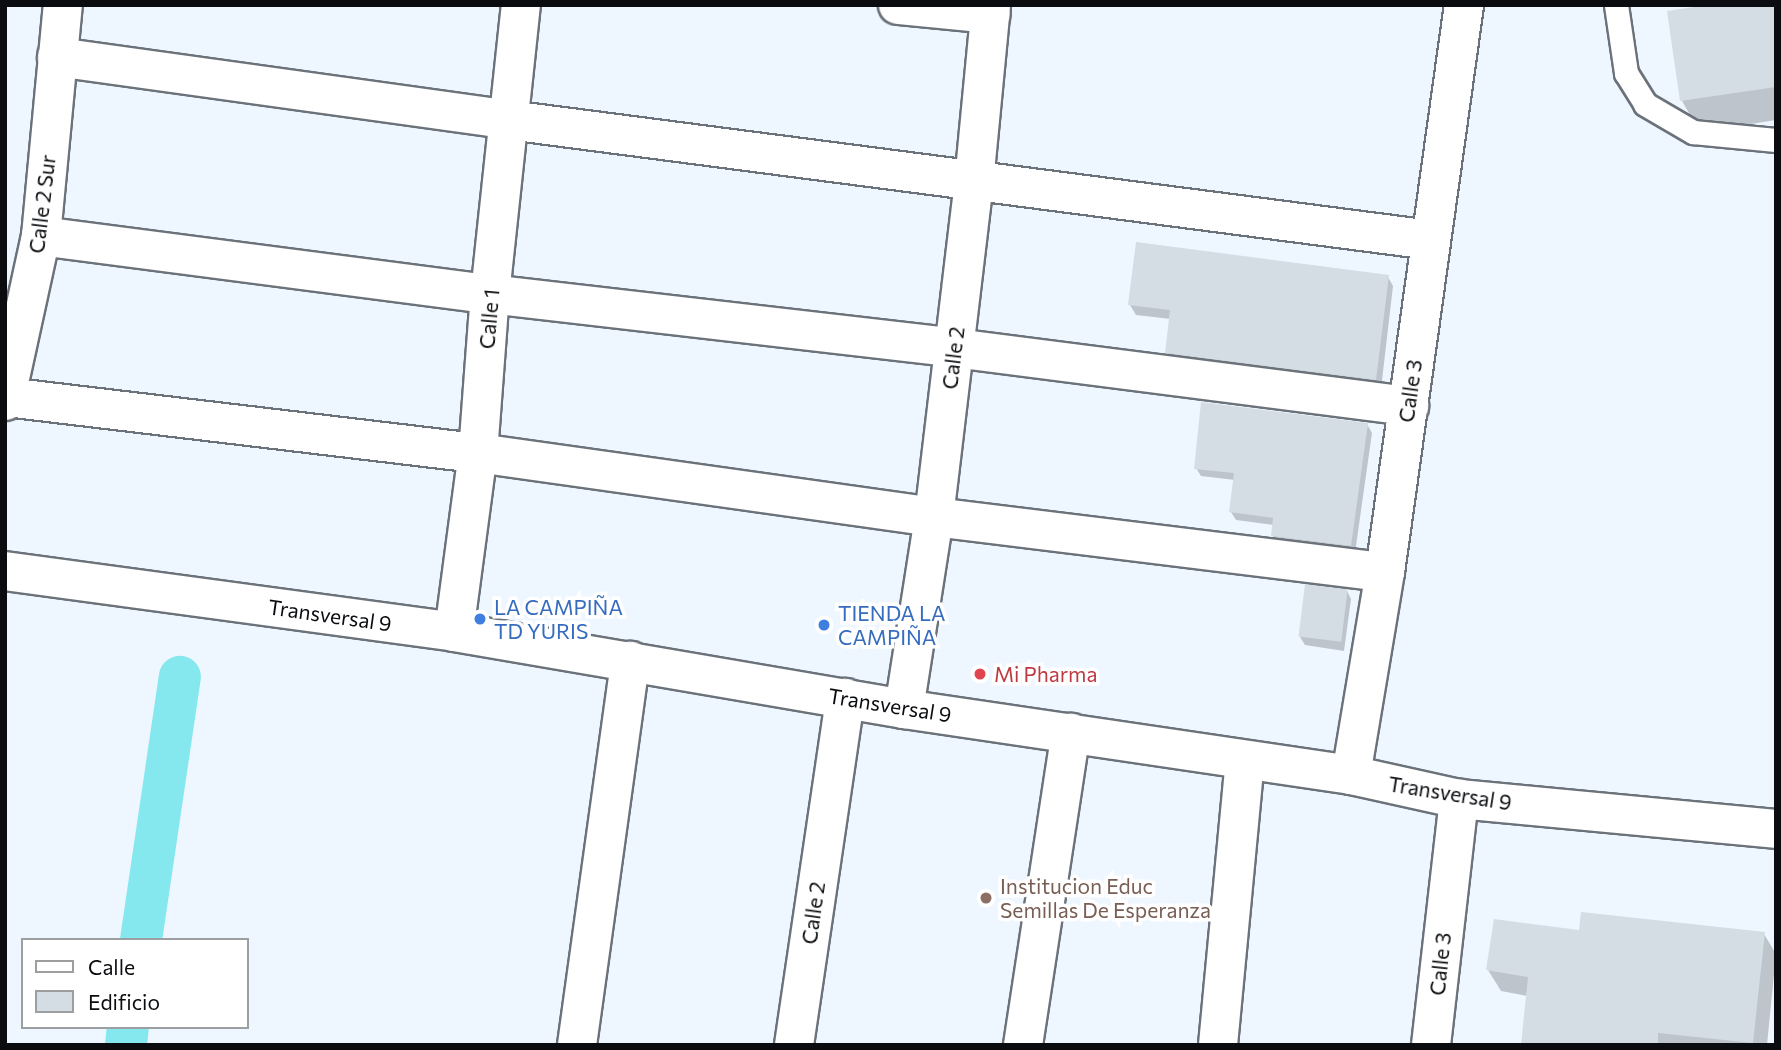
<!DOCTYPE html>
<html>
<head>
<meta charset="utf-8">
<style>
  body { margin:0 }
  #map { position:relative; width:1781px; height:1050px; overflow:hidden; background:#eef6ff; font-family:Commissioner,sans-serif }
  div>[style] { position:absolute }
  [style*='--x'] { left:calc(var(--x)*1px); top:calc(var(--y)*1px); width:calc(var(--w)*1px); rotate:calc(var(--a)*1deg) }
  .shadow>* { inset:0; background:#0003 }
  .canal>* { height:42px; margin:-21px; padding:0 21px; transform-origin:21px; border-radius:21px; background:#84e8ee }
  .building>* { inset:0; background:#d4dce4; transform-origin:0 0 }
  .roads { filter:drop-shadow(2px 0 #6b7279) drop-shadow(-2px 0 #6b7279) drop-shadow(0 2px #6b7279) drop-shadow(0 -2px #6b7279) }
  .lane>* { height:23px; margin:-11.5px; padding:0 11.5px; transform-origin:11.5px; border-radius:11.5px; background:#fff }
  .street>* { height:38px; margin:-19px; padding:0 19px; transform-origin:19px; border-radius:19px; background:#fff }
  .secondary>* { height:38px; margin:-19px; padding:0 19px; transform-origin:19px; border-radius:19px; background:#fff }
  .dots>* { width:19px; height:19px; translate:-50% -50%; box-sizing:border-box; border:4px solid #fff; border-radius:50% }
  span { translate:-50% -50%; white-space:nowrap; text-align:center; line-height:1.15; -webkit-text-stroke:7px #fff; paint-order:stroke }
  .street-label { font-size:21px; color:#0a0c0f }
  .shop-label { font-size:21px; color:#366cbe }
  .left { translate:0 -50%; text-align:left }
  .health-label { font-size:21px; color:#be3a42 }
  .education-label { font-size:21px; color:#785e54 }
  .frame { position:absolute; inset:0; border:7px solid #0a0c0f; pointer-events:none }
  .legend { position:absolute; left:21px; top:938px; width:228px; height:91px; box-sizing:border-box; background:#fff; border:2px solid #9d9e9f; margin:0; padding:9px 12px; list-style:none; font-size:21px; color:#0a0c0f }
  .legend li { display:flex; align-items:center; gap:14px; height:35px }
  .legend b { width:35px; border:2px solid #9d9e9f }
</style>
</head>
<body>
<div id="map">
  <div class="shadow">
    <div style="clip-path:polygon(1776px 5px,1776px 120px,1700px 132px,1682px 101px)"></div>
    <div style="clip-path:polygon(1388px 277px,1393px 286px,1381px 389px,1173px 362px,1167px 352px,1171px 319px,1136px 315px,1130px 305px)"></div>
    <div style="clip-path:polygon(1367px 424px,1372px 433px,1355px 553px,1277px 544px,1273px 536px,1274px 525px,1236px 520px,1231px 512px,1235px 480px,1201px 476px,1196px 468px)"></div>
    <div style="clip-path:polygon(1347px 591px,1351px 599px,1344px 651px,1305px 645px,1300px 637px)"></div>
    <div style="clip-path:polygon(1580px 932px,1764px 934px,1776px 954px,1767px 1045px,1522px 1045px,1528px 996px,1501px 991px,1488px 970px)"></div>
  </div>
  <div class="canal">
    <div style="--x:141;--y:940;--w:266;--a:-81.6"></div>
    <div style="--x:126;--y:1045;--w:18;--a:-84"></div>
  </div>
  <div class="building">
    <div style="clip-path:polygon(1708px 5px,1776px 5px,1776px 87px,1680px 101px,1667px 11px)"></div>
    <div style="clip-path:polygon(1136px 242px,1389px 275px,1376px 380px,1165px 353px,1170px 310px,1128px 305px)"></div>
    <div style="clip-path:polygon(1201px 402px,1368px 423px,1351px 546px,1271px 536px,1273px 518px,1229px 512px,1234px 473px,1194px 469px)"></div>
    <div style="left:1305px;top:584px;width:43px;height:53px;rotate:7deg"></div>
    <div style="clip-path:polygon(1581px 912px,1765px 932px,1753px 1043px,1658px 1033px,1658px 1045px,1521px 1045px,1528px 977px,1486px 970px,1494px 919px,1579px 930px)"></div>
  </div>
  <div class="roads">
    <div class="lane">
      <div style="--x:1616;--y:5;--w:69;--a:81.6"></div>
      <div style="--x:1626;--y:73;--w:36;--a:58"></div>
      <div style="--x:1645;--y:104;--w:56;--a:30.3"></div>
      <div style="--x:1693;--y:132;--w:83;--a:5.5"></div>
    </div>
    <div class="street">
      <div style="--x:898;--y:5;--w:93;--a:5.5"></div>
      <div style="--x:57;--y:57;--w:456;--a:7.9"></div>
      <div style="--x:509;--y:120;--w:930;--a:7.42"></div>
      <div style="--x:41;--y:236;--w:453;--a:7.4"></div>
      <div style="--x:490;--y:294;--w:468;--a:6.6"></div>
      <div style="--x:955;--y:348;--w:458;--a:7.3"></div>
      <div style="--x:6;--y:397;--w:475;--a:6.8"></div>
      <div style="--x:478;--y:453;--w:460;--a:8"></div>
      <div style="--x:934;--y:517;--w:454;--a:7"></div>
      <div style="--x:5;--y:401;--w:169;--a:-77.7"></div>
      <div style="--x:41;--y:236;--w:232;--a:-84.6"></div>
      <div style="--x:454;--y:632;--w:181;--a:-82.4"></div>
      <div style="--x:478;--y:453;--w:159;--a:-85.7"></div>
      <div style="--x:490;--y:294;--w:291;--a:-83.9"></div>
      <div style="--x:904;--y:709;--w:194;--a:-81.1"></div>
      <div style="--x:934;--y:517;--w:337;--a:-83.2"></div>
      <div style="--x:974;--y:182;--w:178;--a:-84.5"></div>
      <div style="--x:1351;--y:775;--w:206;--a:-80.5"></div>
      <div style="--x:1385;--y:572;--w:572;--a:-82.07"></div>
      <div style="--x:577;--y:1045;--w:388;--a:-82.1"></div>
      <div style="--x:794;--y:1045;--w:351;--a:-81.6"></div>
      <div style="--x:1023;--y:1045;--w:316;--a:-81.3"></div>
      <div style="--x:1218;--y:1045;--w:285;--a:-84.6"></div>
      <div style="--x:1431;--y:1045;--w:248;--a:-83.5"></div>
    </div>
    <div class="secondary">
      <div style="--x:5;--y:571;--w:453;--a:7.7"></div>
      <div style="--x:454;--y:632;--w:457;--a:9.7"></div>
      <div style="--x:904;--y:709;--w:452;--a:8.4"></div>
      <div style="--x:1351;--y:775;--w:111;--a:12.5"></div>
      <div style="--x:1459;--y:799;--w:318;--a:5.4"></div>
    </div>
  </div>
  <div class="dots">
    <div style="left:480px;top:619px;background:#3f7fe0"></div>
    <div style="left:824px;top:625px;background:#3f7fe0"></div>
    <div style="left:980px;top:674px;background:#e0444e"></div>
    <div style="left:986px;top:898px;background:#8d6e63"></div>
  </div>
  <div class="street-label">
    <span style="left:42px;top:204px;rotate:-83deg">Calle 2 Sur</span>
    <span style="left:489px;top:319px;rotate:-85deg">Calle 1</span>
    <span style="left:953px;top:358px;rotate:-83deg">Calle 2</span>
    <span style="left:1410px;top:391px;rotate:-82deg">Calle 3</span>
    <span style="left:330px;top:615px;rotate:8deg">Transversal 9</span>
    <span style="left:890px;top:705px;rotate:9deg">Transversal 9</span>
    <span style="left:1450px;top:793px;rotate:9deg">Transversal 9</span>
    <span style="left:813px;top:913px;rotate:-82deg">Calle 2</span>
    <span style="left:1440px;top:964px;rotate:-84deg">Calle 3</span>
  </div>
  <div class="shop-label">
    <span class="left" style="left:494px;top:619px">LA CAMPIÑA<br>TD YURIS</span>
    <span class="left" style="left:838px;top:625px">TIENDA LA<br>CAMPIÑA</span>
  </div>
  <div class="health-label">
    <span class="left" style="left:994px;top:674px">Mi Pharma</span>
  </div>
  <div class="education-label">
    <span class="left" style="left:1000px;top:898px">Institucion Educ<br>Semillas De Esperanza</span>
  </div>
  <div class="frame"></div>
  <ul class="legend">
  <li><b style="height:9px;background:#fff"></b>Calle</li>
  <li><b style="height:19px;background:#d4dce4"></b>Edificio</li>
  </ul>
</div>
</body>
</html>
